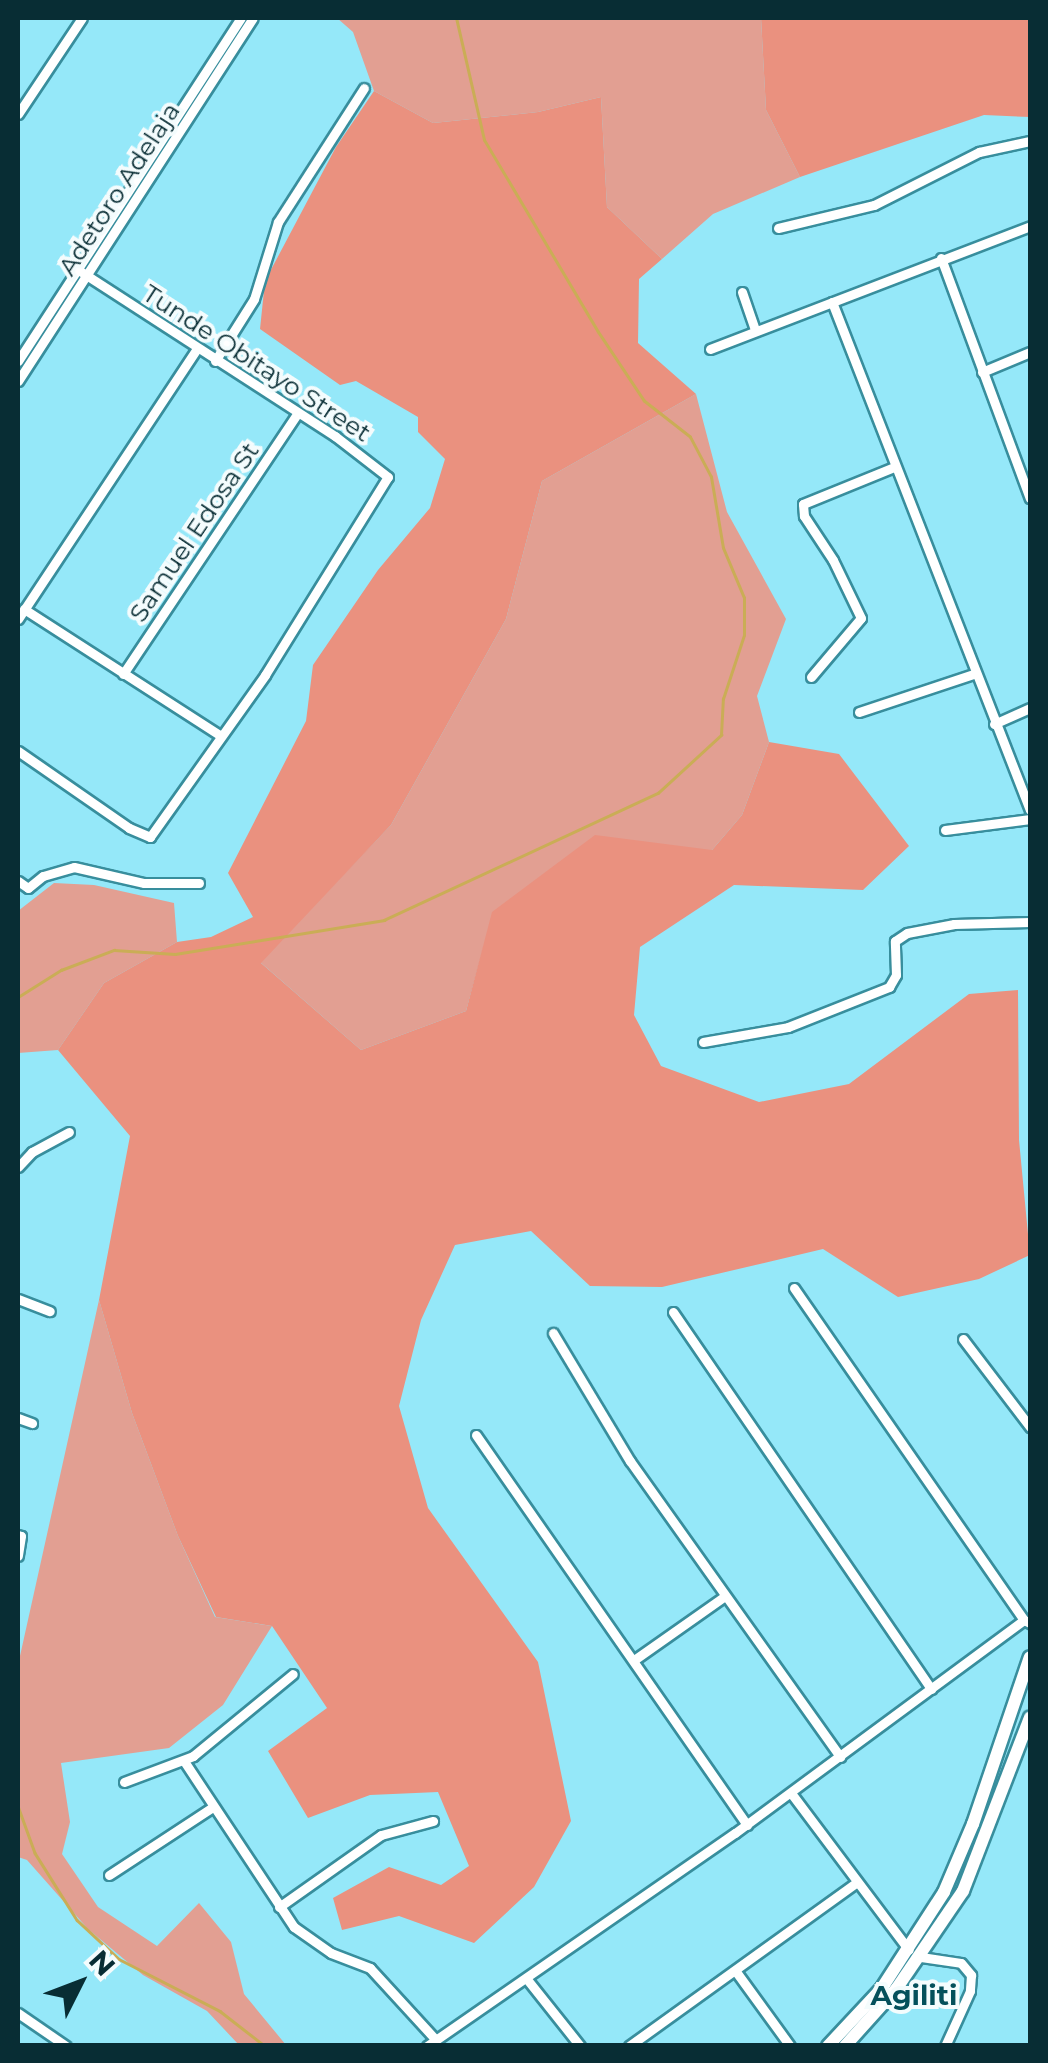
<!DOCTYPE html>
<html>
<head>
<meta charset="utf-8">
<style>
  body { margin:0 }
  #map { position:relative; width:1048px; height:2063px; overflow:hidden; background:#95e8f9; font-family:Montserrat,sans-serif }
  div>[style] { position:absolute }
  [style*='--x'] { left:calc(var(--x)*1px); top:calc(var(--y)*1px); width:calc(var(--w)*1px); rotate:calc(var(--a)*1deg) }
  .green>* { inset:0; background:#e29f92 }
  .forest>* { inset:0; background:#ea917f }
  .stream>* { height:2.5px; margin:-1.25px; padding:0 1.25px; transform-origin:1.25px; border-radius:1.25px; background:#caad56 }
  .roads { filter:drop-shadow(2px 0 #388e9d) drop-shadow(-2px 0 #388e9d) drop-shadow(0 2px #388e9d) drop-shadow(0 -2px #388e9d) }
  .street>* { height:9px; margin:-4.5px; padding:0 4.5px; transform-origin:4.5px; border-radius:4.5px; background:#fff }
  .secondary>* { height:12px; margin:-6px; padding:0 6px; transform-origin:6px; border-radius:6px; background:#fff }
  span { translate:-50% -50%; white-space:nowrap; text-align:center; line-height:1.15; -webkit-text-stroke:8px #f4fcfd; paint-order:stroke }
  .street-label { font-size:25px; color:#082d34 }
  .neighbourhood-label { font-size:28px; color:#04505b; font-weight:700 }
  .frame { position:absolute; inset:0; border:20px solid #082d34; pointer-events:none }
  .north { position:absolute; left:30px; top:1933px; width:100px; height:100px; -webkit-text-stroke:8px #f4fcfd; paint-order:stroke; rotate:48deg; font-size:28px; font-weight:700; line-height:40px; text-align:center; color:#082d34 }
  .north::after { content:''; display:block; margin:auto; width:35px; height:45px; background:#082d34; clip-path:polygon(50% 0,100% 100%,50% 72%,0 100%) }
</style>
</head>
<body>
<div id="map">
  <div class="green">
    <div style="clip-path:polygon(337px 18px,761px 18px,766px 110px,800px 177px,713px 214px,662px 259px,607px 207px,601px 97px,538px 112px,433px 123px,374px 91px,353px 32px)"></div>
    <div style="clip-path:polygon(696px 394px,727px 512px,786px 619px,757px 696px,769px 742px,742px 815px,712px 850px,493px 912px,466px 1011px,361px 1050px,260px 962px,391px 825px,506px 619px,542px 481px)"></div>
    <div style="clip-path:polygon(54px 883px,94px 885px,174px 903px,177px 942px,104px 983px,58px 1050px,18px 1053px,18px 911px)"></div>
    <div style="clip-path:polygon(99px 1300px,132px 1413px,178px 1536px,215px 1617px,272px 1626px,223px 1705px,169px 1748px,61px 1763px,70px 1822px,62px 1854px,98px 1907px,157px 1946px,199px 1903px,231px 1942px,244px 1994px,286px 2045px,239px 2045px,207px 2011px,143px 1975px,88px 1929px,27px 1860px,18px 1857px,18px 1665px)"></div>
  </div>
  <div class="forest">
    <div style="clip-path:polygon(761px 18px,1030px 18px,1030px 117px,984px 115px,800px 177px,766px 110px)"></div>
    <div style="clip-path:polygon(374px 91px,433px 123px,538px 112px,601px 97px,607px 207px,662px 259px,639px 279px,638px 343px,696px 394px,542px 481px,506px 619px,391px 825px,261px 963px,361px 1050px,466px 1011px,492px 912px,595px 835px,712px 850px,742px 815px,769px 742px,839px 754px,909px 846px,863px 890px,734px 885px,640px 947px,634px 1015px,661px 1066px,759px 1102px,849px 1084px,969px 994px,1018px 990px,1019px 1140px,1030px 1255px,979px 1279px,898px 1297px,823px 1249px,662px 1287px,590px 1286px,531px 1231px,455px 1245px,421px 1320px,399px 1406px,428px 1508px,538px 1662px,571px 1821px,534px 1887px,474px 1943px,399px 1916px,342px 1930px,333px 1898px,389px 1867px,441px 1885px,469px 1866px,438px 1792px,370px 1795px,308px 1818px,268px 1751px,327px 1708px,272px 1626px,216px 1617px,178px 1536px,132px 1413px,99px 1300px,130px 1136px,58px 1050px,104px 983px,177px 942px,211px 937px,253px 917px,228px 873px,306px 721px,313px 665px,378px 570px,430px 508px,445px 459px,418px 432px,418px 417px,356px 381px,340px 385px,260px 329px,265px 281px,336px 147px)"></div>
  </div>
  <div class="stream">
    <div style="--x:18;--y:997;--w:51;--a:-32.1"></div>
    <div style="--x:61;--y:970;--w:57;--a:-20.7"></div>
    <div style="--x:114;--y:950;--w:61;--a:3.8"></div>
    <div style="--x:175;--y:954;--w:212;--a:-9.2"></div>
    <div style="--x:384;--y:920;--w:302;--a:-24.9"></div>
    <div style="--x:658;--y:793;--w:86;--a:-42.6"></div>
    <div style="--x:721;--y:735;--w:36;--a:-87"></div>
    <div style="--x:723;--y:699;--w:67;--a:-71.8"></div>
    <div style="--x:744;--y:635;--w:37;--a:-90"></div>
    <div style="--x:744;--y:598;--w:54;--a:-112.8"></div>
    <div style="--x:723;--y:548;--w:72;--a:-99.6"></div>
    <div style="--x:711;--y:477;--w:45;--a:-117.7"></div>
    <div style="--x:690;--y:437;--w:58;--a:-142"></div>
    <div style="--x:644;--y:401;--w:83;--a:-123.7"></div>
    <div style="--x:598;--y:332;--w:223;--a:-120.7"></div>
    <div style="--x:484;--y:140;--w:125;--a:-102.9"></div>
    <div style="--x:18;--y:1806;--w:50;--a:70.1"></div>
    <div style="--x:35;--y:1853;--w:79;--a:57.9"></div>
    <div style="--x:77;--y:1920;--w:57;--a:42.9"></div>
    <div style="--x:119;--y:1959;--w:114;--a:27.2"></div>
    <div style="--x:220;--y:2011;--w:57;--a:37.9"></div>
  </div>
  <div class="roads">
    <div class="street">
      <div style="--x:18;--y:114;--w:115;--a:-56.3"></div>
      <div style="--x:778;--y:228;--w:99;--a:-13.5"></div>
      <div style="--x:874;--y:205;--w:118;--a:-26.8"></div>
      <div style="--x:979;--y:152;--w:52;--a:-12.2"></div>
      <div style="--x:941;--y:258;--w:256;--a:69.7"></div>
      <div style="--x:742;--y:292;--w:39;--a:71"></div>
      <div style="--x:832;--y:302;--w:545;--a:68.71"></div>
      <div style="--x:710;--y:349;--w:343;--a:-21"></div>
      <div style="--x:18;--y:361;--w:409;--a:-57"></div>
      <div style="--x:215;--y:361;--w:73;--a:-57.8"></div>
      <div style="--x:254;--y:299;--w:81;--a:-72.7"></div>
      <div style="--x:278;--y:222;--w:159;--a:-57.3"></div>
      <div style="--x:982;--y:372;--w:52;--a:-22.6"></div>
      <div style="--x:18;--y:381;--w:432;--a:-57.1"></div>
      <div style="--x:24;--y:609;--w:234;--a:32.8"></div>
      <div style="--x:18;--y:619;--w:324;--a:-56.5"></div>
      <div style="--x:123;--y:674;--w:314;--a:-56.2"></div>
      <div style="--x:811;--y:677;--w:77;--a:-49.7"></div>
      <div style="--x:861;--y:618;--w:64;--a:-115.8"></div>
      <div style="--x:833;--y:560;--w:53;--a:-123.4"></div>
      <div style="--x:804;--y:516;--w:12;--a:-95"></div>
      <div style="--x:803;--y:504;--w:98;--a:-22.1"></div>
      <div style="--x:859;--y:712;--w:123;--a:-18.4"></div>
      <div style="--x:994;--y:724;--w:39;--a:-24"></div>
      <div style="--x:18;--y:751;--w:135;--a:34.7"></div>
      <div style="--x:129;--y:828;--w:23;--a:23"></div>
      <div style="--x:150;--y:837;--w:199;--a:-54.6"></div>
      <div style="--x:265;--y:675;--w:233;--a:-58.2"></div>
      <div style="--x:388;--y:477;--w:67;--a:-142.3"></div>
      <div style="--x:335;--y:436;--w:307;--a:-147.1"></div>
      <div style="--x:945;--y:830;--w:86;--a:-7.4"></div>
      <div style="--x:18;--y:881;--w:12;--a:35"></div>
      <div style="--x:28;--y:888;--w:19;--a:-39"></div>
      <div style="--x:43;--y:876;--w:32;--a:-16"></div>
      <div style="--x:74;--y:867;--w:72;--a:12.9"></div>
      <div style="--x:144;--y:883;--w:55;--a:0"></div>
      <div style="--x:703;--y:1042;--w:86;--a:-10"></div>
      <div style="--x:788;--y:1027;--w:109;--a:-21.6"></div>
      <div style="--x:889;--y:987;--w:14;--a:-60"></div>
      <div style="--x:896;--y:975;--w:34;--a:-92"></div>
      <div style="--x:895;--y:941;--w:14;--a:-34"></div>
      <div style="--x:907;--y:933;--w:48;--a:-10.8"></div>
      <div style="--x:954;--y:924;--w:76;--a:-1.5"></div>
      <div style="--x:18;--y:1167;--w:21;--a:-47"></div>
      <div style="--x:32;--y:1152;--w:42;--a:-28.4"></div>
      <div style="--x:794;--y:1288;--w:404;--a:55.3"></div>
      <div style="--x:18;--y:1299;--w:34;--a:21"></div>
      <div style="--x:673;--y:1312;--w:457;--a:55.6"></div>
      <div style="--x:553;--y:1333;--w:149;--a:59"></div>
      <div style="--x:630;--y:1461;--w:363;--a:54.6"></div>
      <div style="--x:963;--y:1339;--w:111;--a:52.7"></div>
      <div style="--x:18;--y:1418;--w:15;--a:20"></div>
      <div style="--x:476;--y:1435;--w:475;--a:55.2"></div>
      <div style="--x:18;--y:1535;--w:3;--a:18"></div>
      <div style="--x:21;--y:1536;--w:20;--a:99"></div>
      <div style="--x:634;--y:1660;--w:111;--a:-35.1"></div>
      <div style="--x:184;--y:1761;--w:199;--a:56.5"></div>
      <div style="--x:294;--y:1927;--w:45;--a:35.1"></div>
      <div style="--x:331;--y:1953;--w:42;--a:21"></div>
      <div style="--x:370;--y:1968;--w:96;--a:47.5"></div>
      <div style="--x:124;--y:1782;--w:74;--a:-20.6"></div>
      <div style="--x:193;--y:1756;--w:129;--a:-39.4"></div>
      <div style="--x:791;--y:1793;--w:196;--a:53.1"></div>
      <div style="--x:109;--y:1875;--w:124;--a:-33.2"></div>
      <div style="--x:279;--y:1907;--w:125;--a:-35.2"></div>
      <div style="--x:381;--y:1835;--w:54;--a:-15.1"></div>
      <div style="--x:921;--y:1957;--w:40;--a:8.5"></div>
      <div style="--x:961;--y:1963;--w:16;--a:50"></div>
      <div style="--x:971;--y:1975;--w:16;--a:94"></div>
      <div style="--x:970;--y:1991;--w:60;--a:114.4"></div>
      <div style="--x:737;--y:1973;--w:90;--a:54"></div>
      <div style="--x:526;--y:1978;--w:87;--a:51.5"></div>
      <div style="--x:18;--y:2013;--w:58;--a:34.5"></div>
      <div style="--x:427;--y:2046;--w:374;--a:-34.7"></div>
      <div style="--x:735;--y:1833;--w:359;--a:-36.4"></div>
      <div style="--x:1024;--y:1620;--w:7;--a:27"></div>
      <div style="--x:629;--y:2046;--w:279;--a:-35.7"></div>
    </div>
    <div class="secondary">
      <div style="--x:828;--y:2046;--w:79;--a:-47"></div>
      <div style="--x:882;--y:1988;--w:114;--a:-57.1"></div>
      <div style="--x:944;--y:1892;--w:74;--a:-66.9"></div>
      <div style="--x:973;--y:1824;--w:176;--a:-71.2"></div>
      <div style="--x:845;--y:2046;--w:78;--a:-48.1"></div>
      <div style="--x:897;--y:1988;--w:117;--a:-55.8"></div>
      <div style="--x:963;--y:1891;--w:186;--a:-68.9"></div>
    </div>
  </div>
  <div class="street-label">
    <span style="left:119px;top:189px;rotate:-57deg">Adetoro Adelaja</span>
    <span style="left:257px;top:363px;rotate:33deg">Tunde Obitayo Street</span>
    <span style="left:194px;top:532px;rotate:-56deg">Samuel Edosa St</span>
  </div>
  <div class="neighbourhood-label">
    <span style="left:914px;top:1995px">Agiliti</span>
  </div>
  <div class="frame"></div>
  <div class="north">N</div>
</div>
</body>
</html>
